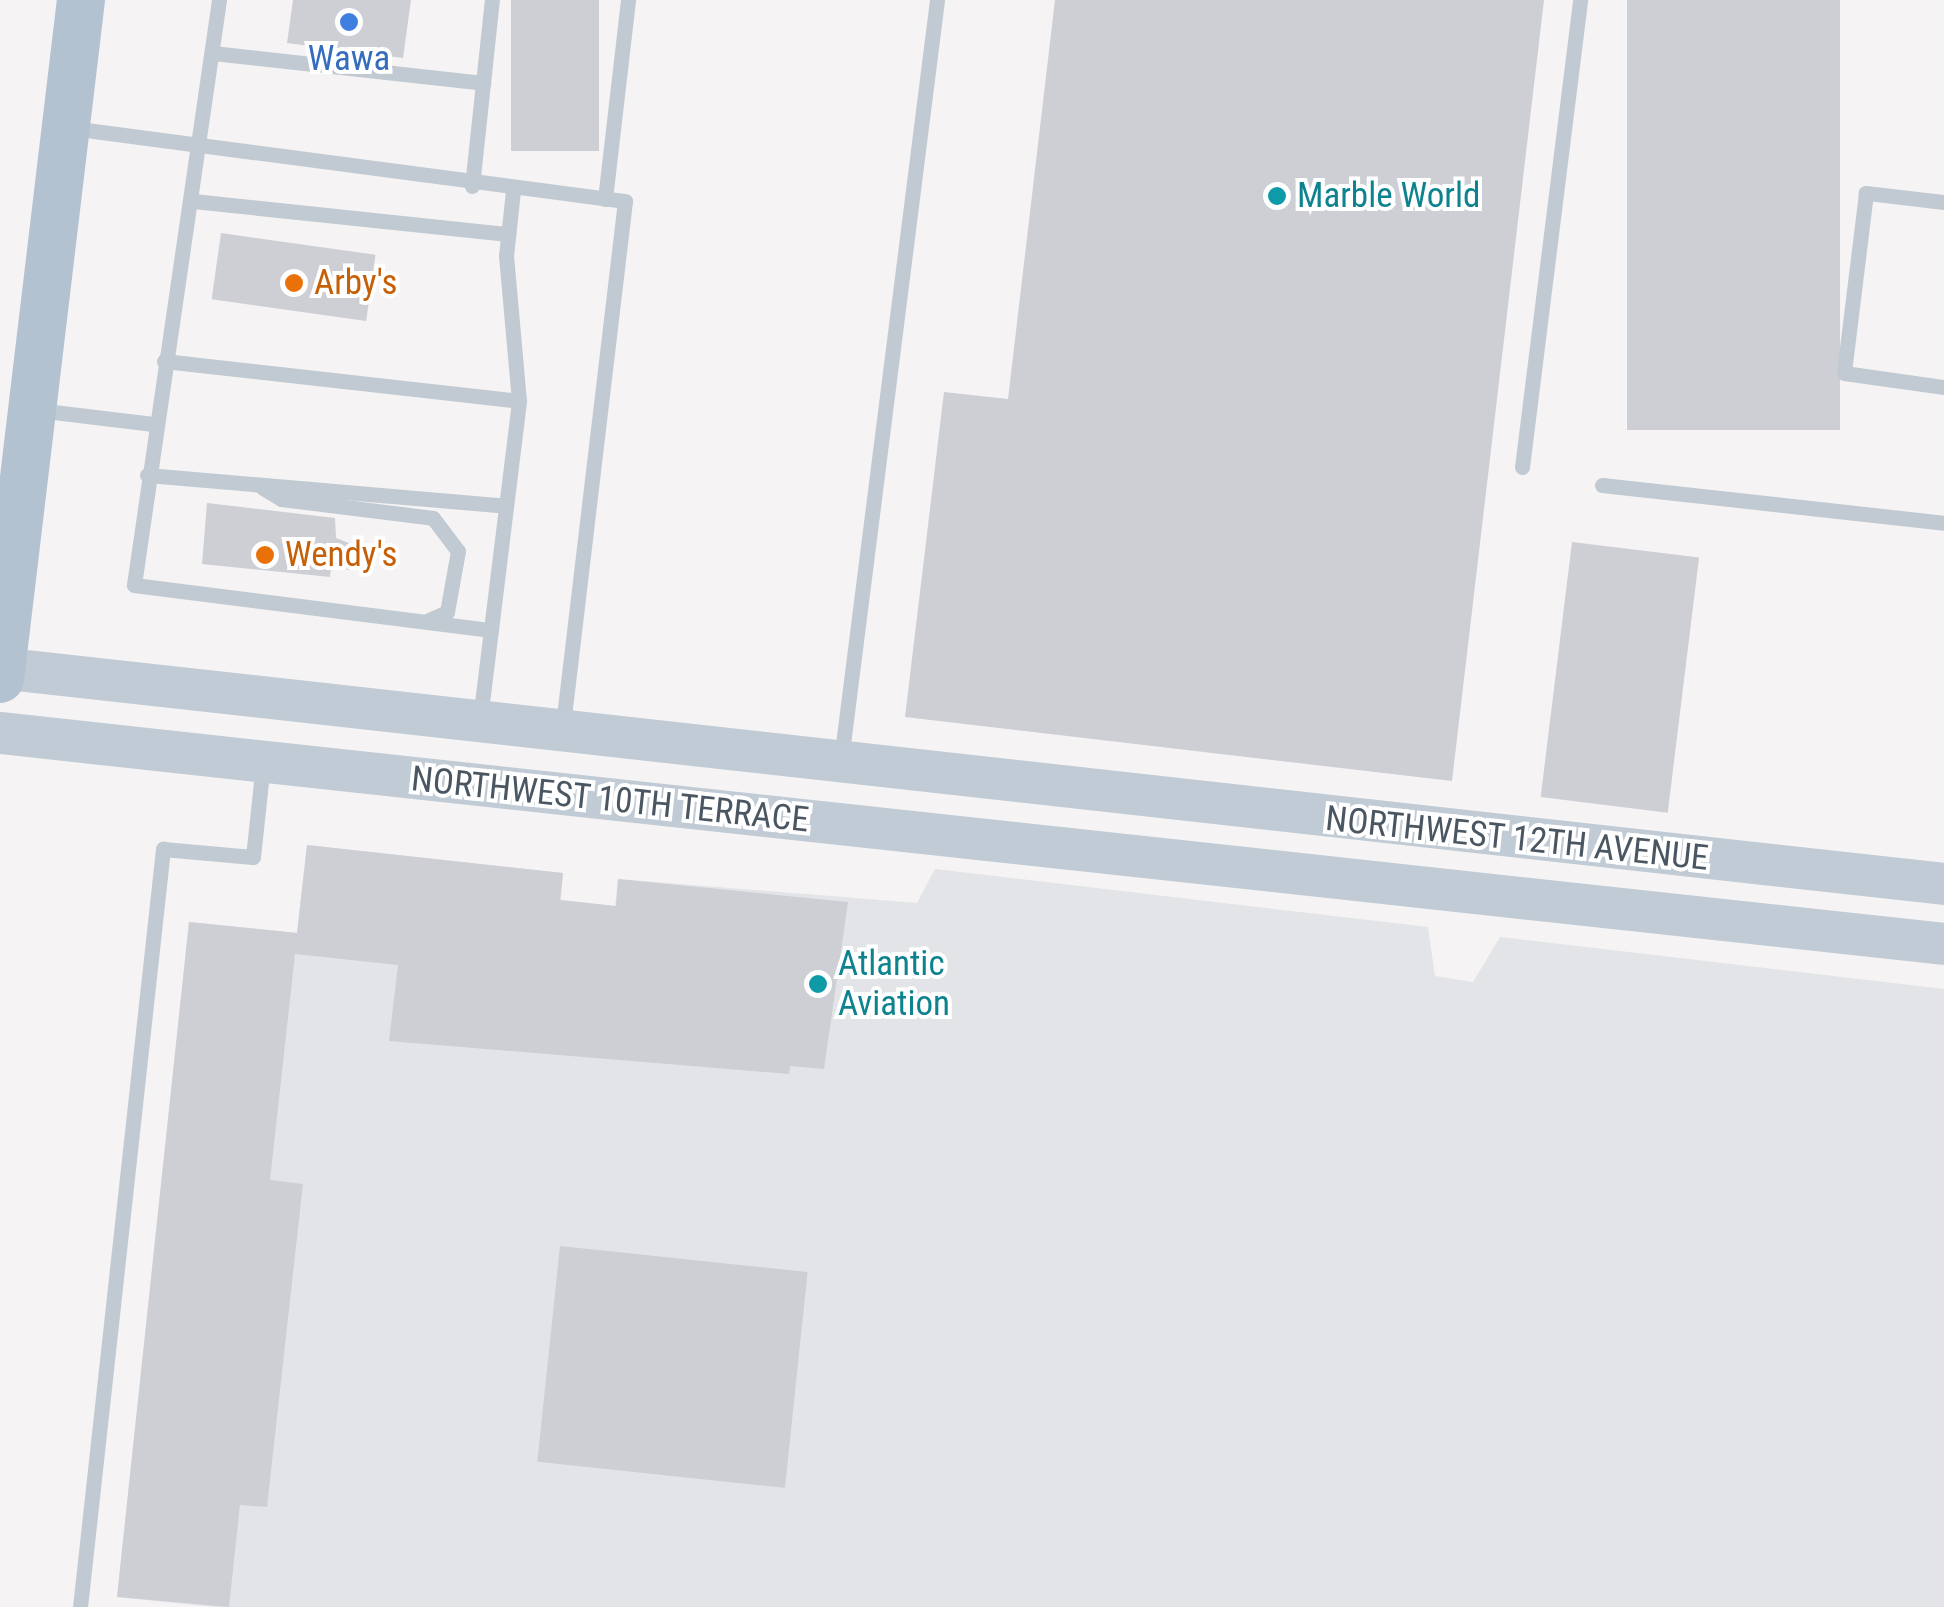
<!DOCTYPE html>
<html>
<head>
<meta charset="utf-8">
<style>
  body { margin:0 }
  #map { position:relative; width:1944px; height:1607px; overflow:hidden; background:#f5f3f3; font-family:"Roboto Condensed",sans-serif }
  div>[style] { position:absolute }
  [style*='--x'] { left:calc(var(--x)*1px); top:calc(var(--y)*1px); width:calc(var(--w)*1px); rotate:calc(var(--a)*1deg) }
  .airport>* { inset:0; background:#e2e4e7 }
  .building>* { inset:0; background:#cdcfd5; transform-origin:0 0 }
  .lane>* { height:15px; margin:-7.5px; padding:0 7.5px; transform-origin:7.5px; border-radius:7.5px; background:#c1cad2 }
  .secondary>* { height:42px; margin:-21px; padding:0 21px; transform-origin:21px; border-radius:21px; background:#c1cbd6 }
  .primary>* { height:48px; margin:-24px; padding:0 24px; transform-origin:24px; border-radius:24px; background:#b3c2d1 }
  .dots>* { width:28px; height:28px; translate:-50% -50%; box-sizing:border-box; border:5px solid #fff; border-radius:50% }
  span { translate:-50% -50%; white-space:nowrap; text-align:center; line-height:1.15; -webkit-text-stroke:8px #fff; paint-order:stroke }
  .shop-label { font-size:35px; color:#366cbe }
  .culture-label { font-size:35px; color:#0d838f }
  .left { translate:0 -50%; text-align:left }
  .food-label { font-size:35px; color:#c56008 }
  .street-label { font-size:35px; color:#4a5661 }
</style>
</head>
<body>
<div id="map">
  <div class="airport">
    <div style="clip-path:polygon(307px 845px,563px 873px,561px 900px,615px 906px,618px 879px,917px 903px,935px 869px,1428px 927px,1435px 976px,1473px 982px,1500px 937px,1944px 989px,1944px 1607px,214px 1607px,117px 1597px,189px 922px,297px 933px)"></div>
  </div>
  <div class="building">
    <div style="clip-path:polygon(293px 0,411px 0,403px 58px,287px 43px)"></div>
    <div style="left:511px;top:0;width:88px;height:151px"></div>
    <div style="clip-path:polygon(1055px 0,1544px 0,1452px 781px,905px 717px,944px 392px,1008px 399px)"></div>
    <div style="left:1627px;top:0;width:213px;height:430px"></div>
    <div style="left:221px;top:233px;width:156px;height:67px;rotate:8deg"></div>
    <div style="clip-path:polygon(207px 503px,335px 518px,336px 538px,349px 543px,350px 570px,331px 568px,330px 577px,202px 564px)"></div>
    <div style="left:1572px;top:542px;width:128px;height:257px;rotate:7deg"></div>
    <div style="clip-path:polygon(307px 845px,563px 873px,560px 900px,616px 906px,618px 879px,848px 902px,824px 1069px,790px 1066px,789px 1074px,389px 1041px,398px 965px,295px 954px,270px 1180px,303px 1184px,267px 1507px,240px 1505px,229px 1607px,117px 1597px,189px 922px,297px 933px)"></div>
    <div style="left:560px;top:1246px;width:249px;height:217px;rotate:6deg"></div>
  </div>
  <div class="lane">
    <div style="--x:219;--y:0;--w:591;--a:98.27"></div>
    <div style="--x:134;--y:585;--w:360;--a:7.2"></div>
    <div style="--x:213;--y:53;--w:272;--a:6.3"></div>
    <div style="--x:71;--y:128;--w:559;--a:7.51"></div>
    <div style="--x:625;--y:201;--w:528;--a:96.75"></div>
    <div style="--x:472;--y:186;--w:187;--a:-83.9"></div>
    <div style="--x:605;--y:199;--w:200;--a:-83.4"></div>
    <div style="--x:193;--y:201;--w:317;--a:6"></div>
    <div style="--x:1944;--y:202;--w:79;--a:-173.4"></div>
    <div style="--x:1866;--y:193;--w:181;--a:97"></div>
    <div style="--x:1844;--y:373;--w:101;--a:8"></div>
    <div style="--x:164;--y:361;--w:357;--a:6.4"></div>
    <div style="--x:37;--y:410;--w:117;--a:6.9"></div>
    <div style="--x:1522;--y:467;--w:471;--a:-82.9"></div>
    <div style="--x:147;--y:475;--w:360;--a:4.9"></div>
    <div style="--x:1602;--y:485;--w:344;--a:6.3"></div>
    <div style="--x:263;--y:488;--w:21;--a:31"></div>
    <div style="--x:281;--y:499;--w:153;--a:7.1"></div>
    <div style="--x:433;--y:518;--w:41;--a:52.9"></div>
    <div style="--x:458;--y:551;--w:62;--a:100.2"></div>
    <div style="--x:447;--y:612;--w:20;--a:156"></div>
    <div style="--x:480;--y:719;--w:320;--a:-83"></div>
    <div style="--x:519;--y:401;--w:146;--a:-95.1"></div>
    <div style="--x:506;--y:256;--w:66;--a:-83.9"></div>
    <div style="--x:841;--y:760;--w:766;--a:-82.8"></div>
    <div style="--x:80;--y:1607;--w:763;--a:-83.75"></div>
    <div style="--x:163;--y:849;--w:90;--a:5.1"></div>
    <div style="--x:253;--y:857;--w:94;--a:-83.9"></div>
  </div>
  <div class="secondary">
    <div style="--x:0;--y:668;--w:1956;--a:6.34"></div>
    <div style="--x:0;--y:733;--w:1955;--a:6.19"></div>
  </div>
  <div class="primary">
    <div style="--x:0;--y:679;--w:684;--a:-83.2"></div>
  </div>
  <div class="dots">
    <div style="left:349px;top:22px;background:#3f7fe0"></div>
    <div style="left:1277px;top:196px;background:#0f9aa8"></div>
    <div style="left:294px;top:283px;background:#e8710a"></div>
    <div style="left:265px;top:555px;background:#e8710a"></div>
    <div style="left:818px;top:984px;background:#0f9aa8"></div>
  </div>
  <div class="shop-label">
    <span style="left:349px;top:59px">Wawa</span>
  </div>
  <div class="culture-label">
    <span class="left" style="left:1297px;top:196px">Marble World</span>
    <span class="left" style="left:838px;top:984px">Atlantic<br>Aviation</span>
  </div>
  <div class="food-label">
    <span class="left" style="left:314px;top:283px">Arby's</span>
    <span class="left" style="left:285px;top:555px">Wendy's</span>
  </div>
  <div class="street-label">
    <span style="left:610px;top:800px;rotate:6deg">NORTHWEST 10TH TERRACE</span>
    <span style="left:1517px;top:839px;rotate:6deg">NORTHWEST 12TH AVENUE</span>
  </div>
</div>
</body>
</html>
